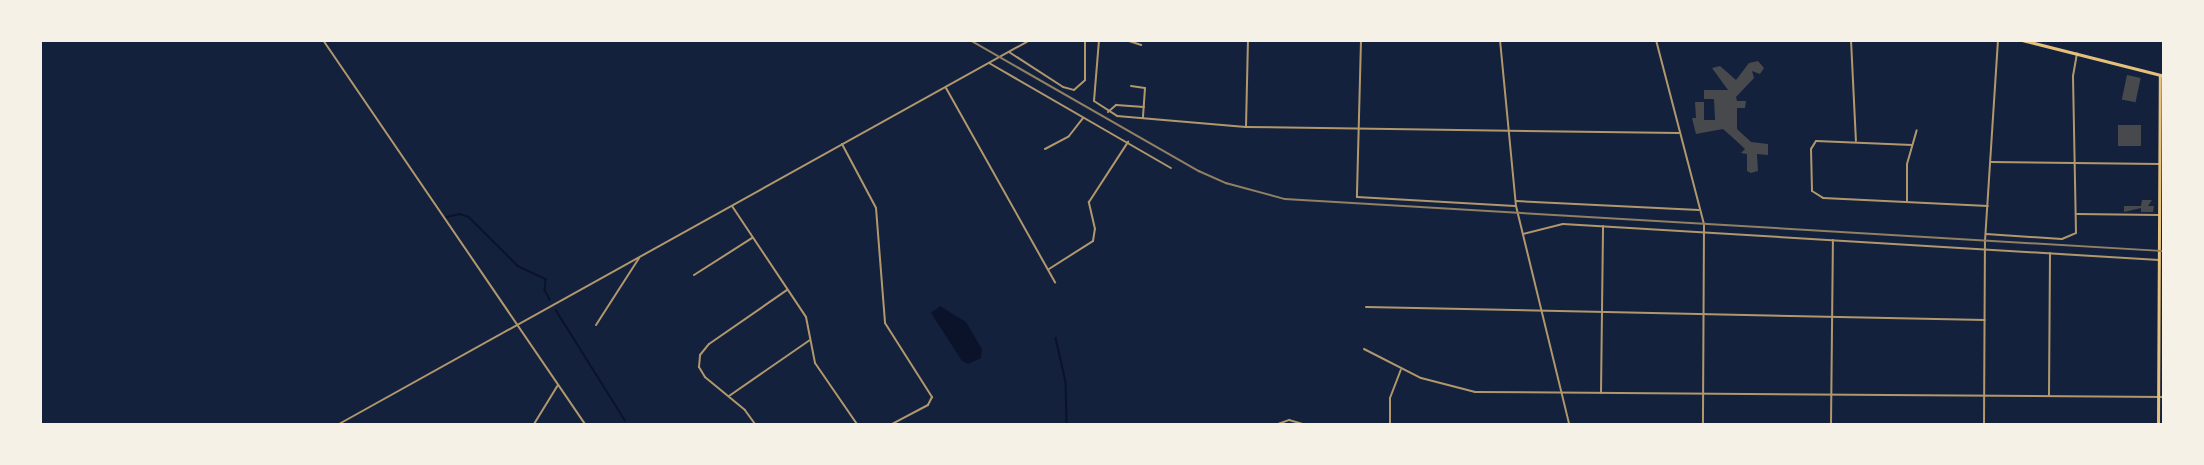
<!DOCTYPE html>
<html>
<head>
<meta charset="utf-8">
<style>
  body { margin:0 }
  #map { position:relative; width:2204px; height:465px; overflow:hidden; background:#14213d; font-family:"Roboto Condensed",sans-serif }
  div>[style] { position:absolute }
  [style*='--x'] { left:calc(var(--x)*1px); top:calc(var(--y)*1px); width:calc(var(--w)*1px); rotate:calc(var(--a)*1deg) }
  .water>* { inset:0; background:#0b132b }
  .stream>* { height:1.5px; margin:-0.75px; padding:0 0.75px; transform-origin:0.75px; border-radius:0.75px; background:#0b132b }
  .building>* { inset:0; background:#48494c; transform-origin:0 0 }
  .minor>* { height:2px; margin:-1px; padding:0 1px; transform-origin:1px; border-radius:1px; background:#b1986c }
  .tertiary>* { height:2px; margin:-1px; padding:0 1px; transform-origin:1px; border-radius:1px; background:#b1986c }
  .secondary>* { height:3px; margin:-1.5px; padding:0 1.5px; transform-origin:1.5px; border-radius:1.5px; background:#e5c07b }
  .primary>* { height:3px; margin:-1.5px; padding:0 1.5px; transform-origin:1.5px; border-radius:1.5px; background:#e5c07b }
  .rail>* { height:1.5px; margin:-0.75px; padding:0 0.75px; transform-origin:0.75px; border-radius:0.75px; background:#918062 }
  span { translate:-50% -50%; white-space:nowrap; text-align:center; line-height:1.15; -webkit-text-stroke:5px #f6f1e7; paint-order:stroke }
  .frame { position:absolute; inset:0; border:42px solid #f6f1e7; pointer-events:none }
</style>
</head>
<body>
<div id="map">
  <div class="water">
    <div style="clip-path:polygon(940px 306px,966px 322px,982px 349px,981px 358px,968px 364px,962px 361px,931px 313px)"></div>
  </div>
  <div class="stream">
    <div style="--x:447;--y:217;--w:13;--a:-13"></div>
    <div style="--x:460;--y:214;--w:9;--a:18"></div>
    <div style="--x:469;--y:217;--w:69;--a:45"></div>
    <div style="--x:518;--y:266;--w:31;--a:25"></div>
    <div style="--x:546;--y:279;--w:11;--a:95"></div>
    <div style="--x:545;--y:290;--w:11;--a:63"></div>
    <div style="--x:556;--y:310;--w:130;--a:57.9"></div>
    <div style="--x:1056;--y:338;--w:45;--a:77.2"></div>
    <div style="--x:1066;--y:382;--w:42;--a:88.6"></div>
  </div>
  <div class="building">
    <div style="clip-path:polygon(1758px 61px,1764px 68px,1760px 74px,1752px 71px,1754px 78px,1736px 97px,1737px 101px,1746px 101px,1745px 108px,1737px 108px,1737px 129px,1751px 142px,1768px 144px,1768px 155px,1757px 154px,1758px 171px,1751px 173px,1747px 171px,1747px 154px,1741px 153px,1745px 149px,1731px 136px,1723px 129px,1696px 134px,1692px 118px,1696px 118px,1695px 102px,1704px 102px,1704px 120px,1715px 120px,1714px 99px,1704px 99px,1704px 90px,1728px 90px,1712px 68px,1720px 66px,1736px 80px,1749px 63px)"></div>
    <div style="left:2127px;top:75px;width:14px;height:25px;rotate:12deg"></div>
    <div style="left:2118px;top:125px;width:23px;height:21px"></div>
    <div style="clip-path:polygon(2142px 200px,2152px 200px,2148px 206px,2154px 206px,2153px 212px,2141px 212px,2141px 208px,2124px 212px,2124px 206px,2141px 206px)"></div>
  </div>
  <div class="minor">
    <div style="--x:1099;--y:40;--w:61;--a:94.7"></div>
    <div style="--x:1094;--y:101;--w:27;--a:33"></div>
    <div style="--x:1117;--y:116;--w:129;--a:4.9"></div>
    <div style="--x:1246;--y:127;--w:433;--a:0.8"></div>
    <div style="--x:1126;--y:40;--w:16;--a:18"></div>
    <div style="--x:1361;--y:40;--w:157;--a:91.5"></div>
    <div style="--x:1357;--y:197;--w:158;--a:3.3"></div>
    <div style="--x:1500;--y:40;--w:167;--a:84.5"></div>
    <div style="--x:1516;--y:206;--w:224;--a:76.3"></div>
    <div style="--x:1656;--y:40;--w:190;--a:75.4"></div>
    <div style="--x:1704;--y:224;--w:200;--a:90.3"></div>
    <div style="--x:1851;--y:40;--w:101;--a:87.2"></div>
    <div style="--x:1009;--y:52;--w:64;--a:32.9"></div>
    <div style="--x:1063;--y:87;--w:11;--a:15"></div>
    <div style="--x:1074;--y:90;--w:15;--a:-42"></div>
    <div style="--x:1085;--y:80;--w:40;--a:-90"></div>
    <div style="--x:989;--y:63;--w:210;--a:30"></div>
    <div style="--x:1131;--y:86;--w:14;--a:8"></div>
    <div style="--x:1145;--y:88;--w:30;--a:94"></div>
    <div style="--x:946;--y:88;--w:223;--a:60.7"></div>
    <div style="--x:1108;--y:112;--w:11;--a:-41"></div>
    <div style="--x:1116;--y:105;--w:28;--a:4"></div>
    <div style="--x:1246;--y:127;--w:87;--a:-88.7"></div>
    <div style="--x:842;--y:144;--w:72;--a:62"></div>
    <div style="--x:876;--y:208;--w:115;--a:85.5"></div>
    <div style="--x:885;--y:323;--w:88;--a:57.6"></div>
    <div style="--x:932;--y:397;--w:9;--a:117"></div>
    <div style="--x:928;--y:405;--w:41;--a:152.2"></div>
    <div style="--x:1912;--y:145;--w:96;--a:-177.6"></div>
    <div style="--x:1816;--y:141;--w:9;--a:122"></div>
    <div style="--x:1811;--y:149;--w:42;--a:88.6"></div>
    <div style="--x:1812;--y:191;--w:13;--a:32"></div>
    <div style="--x:1823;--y:198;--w:165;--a:2.8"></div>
    <div style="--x:1045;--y:149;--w:27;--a:-28"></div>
    <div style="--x:1069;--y:136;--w:23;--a:-52"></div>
    <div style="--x:1991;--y:162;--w:168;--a:0.7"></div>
    <div style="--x:1516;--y:201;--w:183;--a:2.8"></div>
    <div style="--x:1907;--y:201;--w:37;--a:-90"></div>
    <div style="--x:1907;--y:164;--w:35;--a:-74"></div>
    <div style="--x:732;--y:206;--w:133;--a:56.3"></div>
    <div style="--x:806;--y:317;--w:47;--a:78.9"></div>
    <div style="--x:815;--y:363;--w:74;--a:55.5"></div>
    <div style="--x:2077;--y:214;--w:82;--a:0.7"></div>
    <div style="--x:1523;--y:234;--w:41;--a:-14"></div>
    <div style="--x:1563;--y:224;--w:597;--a:3.46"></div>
    <div style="--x:1986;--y:234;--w:76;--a:3.8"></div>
    <div style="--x:2062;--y:239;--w:15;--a:-23"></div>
    <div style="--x:2076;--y:233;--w:157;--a:-91.1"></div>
    <div style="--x:2073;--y:76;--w:23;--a:-80"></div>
    <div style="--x:1049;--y:269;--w:52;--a:-32.5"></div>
    <div style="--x:1093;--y:241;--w:12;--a:-81"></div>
    <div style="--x:1095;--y:229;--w:28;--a:-103"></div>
    <div style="--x:1089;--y:202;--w:72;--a:-57"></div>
    <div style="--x:694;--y:275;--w:69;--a:-32.5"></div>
    <div style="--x:1366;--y:307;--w:619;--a:1.2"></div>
    <div style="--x:596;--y:325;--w:80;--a:-57.3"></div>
    <div style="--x:1364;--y:349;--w:64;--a:27"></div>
    <div style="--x:1421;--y:378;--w:56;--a:14.5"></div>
    <div style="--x:1475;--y:392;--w:689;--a:0.42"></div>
    <div style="--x:1601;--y:393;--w:167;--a:-89.3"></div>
    <div style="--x:729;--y:396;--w:98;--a:-34.7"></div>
    <div style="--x:2049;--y:396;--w:143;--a:-89.6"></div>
    <div style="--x:534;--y:424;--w:46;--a:-58.4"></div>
    <div style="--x:755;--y:424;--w:17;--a:-126"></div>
    <div style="--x:745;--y:410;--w:52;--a:-140.5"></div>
    <div style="--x:705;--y:377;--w:12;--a:-121"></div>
    <div style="--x:699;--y:367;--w:12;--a:-85"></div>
    <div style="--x:700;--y:355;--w:14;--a:-51"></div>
    <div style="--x:709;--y:344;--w:95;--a:-34.7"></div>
    <div style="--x:1278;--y:424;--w:12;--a:-20"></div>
    <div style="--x:1289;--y:420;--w:15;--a:16"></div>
    <div style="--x:1390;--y:424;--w:26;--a:-90"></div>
    <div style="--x:1390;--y:398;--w:30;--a:-69"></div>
    <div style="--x:1831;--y:424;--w:184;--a:-89.4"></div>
    <div style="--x:1984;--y:424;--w:183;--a:-89.7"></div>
    <div style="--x:1985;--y:241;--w:201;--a:-86.3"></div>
  </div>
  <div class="tertiary">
    <div style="--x:323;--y:40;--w:465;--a:55.7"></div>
    <div style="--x:339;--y:424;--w:791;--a:-29.06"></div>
  </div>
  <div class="secondary">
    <div style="--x:2158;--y:424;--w:349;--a:-89.7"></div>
  </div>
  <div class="primary">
    <div style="--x:2022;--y:40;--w:146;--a:14.2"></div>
  </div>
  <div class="rail">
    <div style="--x:970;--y:40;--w:264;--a:29.8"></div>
    <div style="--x:1199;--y:171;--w:30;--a:24"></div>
    <div style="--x:1226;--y:183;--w:61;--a:15.2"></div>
    <div style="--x:1285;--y:199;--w:881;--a:3.39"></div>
  </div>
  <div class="frame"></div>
</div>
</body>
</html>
